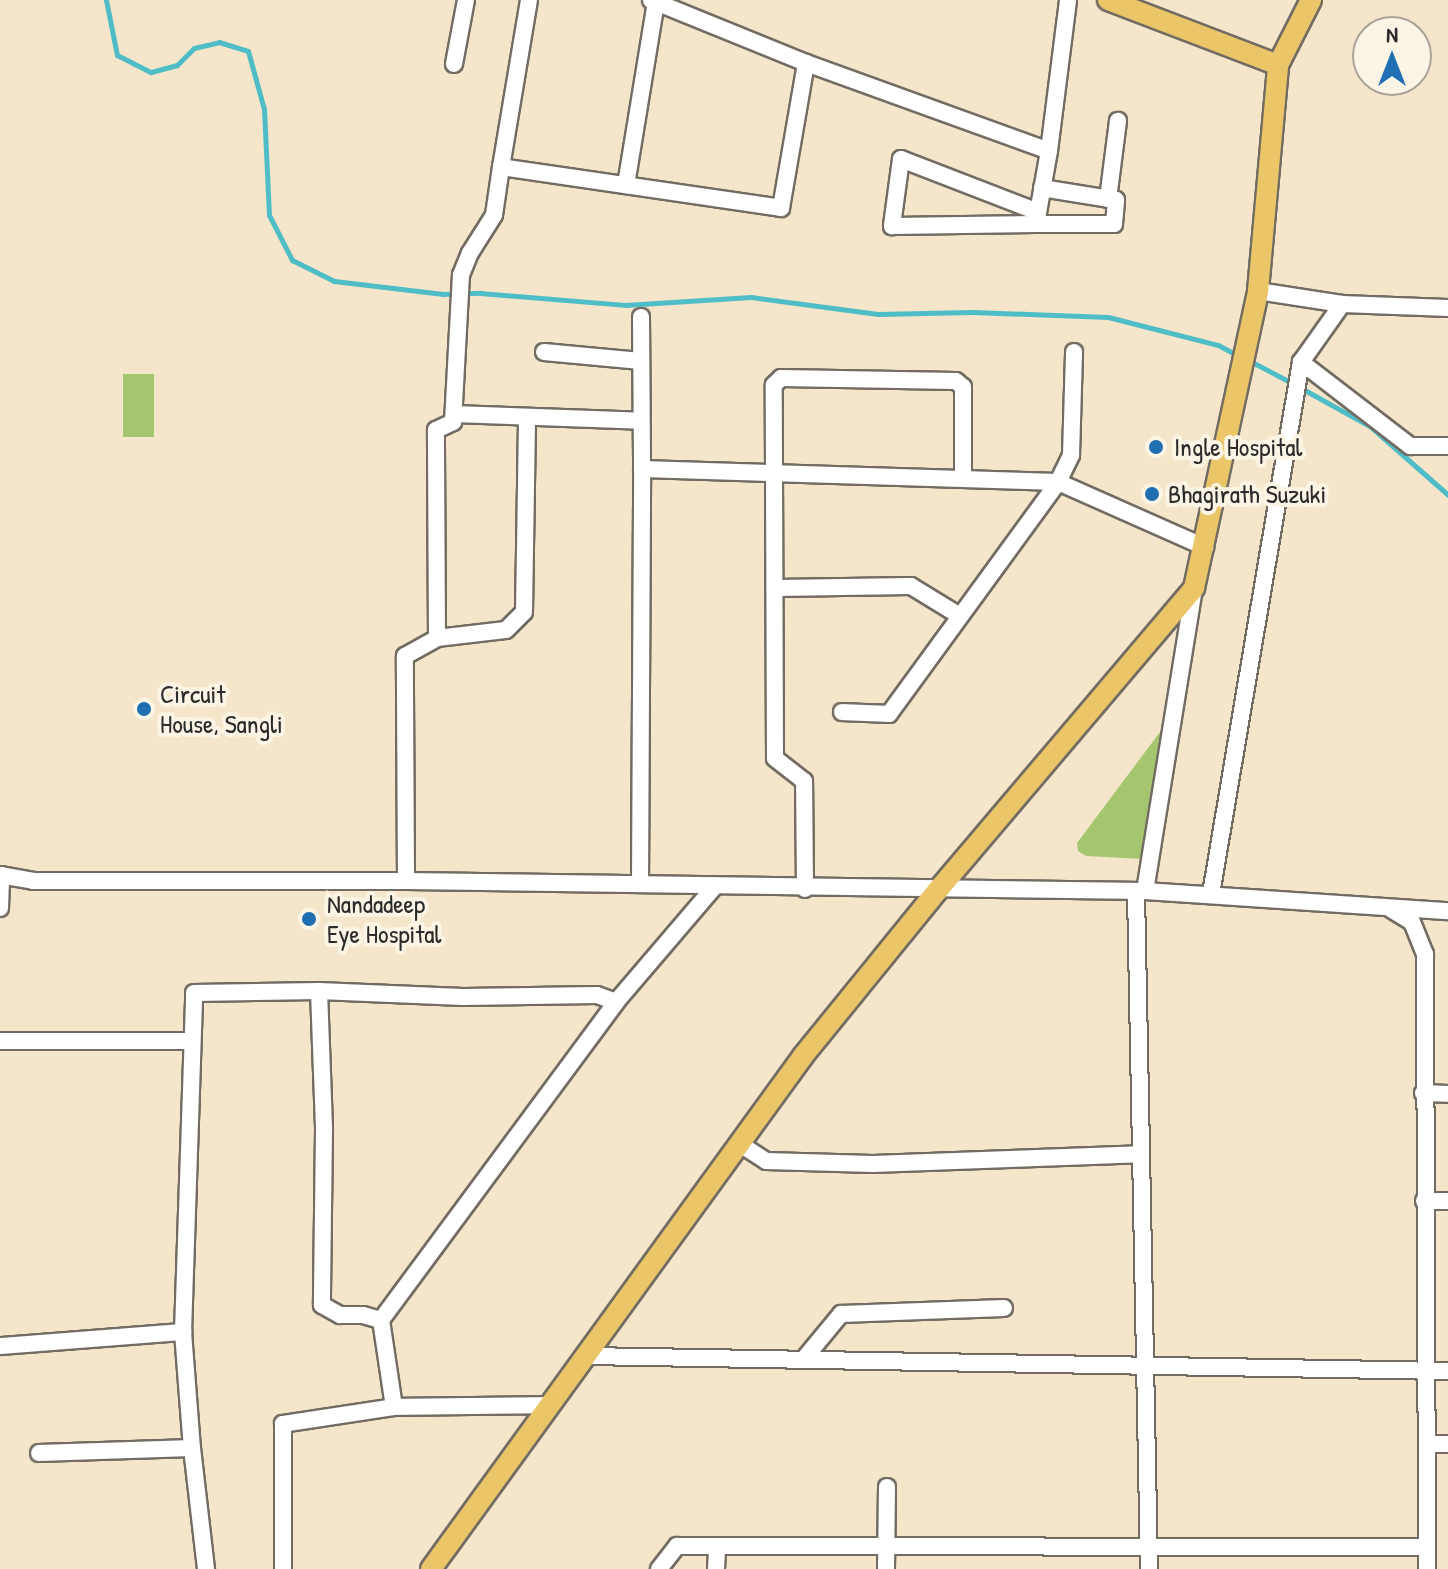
<!DOCTYPE html>
<html>
<head>
<meta charset="utf-8">
<style>
  body { margin:0 }
  #map { position:relative; width:1448px; height:1569px; overflow:hidden; background:#f5e5ca; font-family:"Patrick Hand",sans-serif }
  div>[style] { position:absolute }
  [style*='--x'] { left:calc(var(--x)*1px); top:calc(var(--y)*1px); width:calc(var(--w)*1px); rotate:calc(var(--a)*1deg) }
  .green>* { inset:0; background:#a5c66f; transform-origin:0 0 }
  .stream>* { height:5px; margin:-2.5px; padding:0 2.5px; transform-origin:2.5px; border-radius:2.5px; background:#4fbdc7 }
  .roads { filter:drop-shadow(2px 0 #726c63) drop-shadow(-2px 0 #726c63) drop-shadow(0 2px #726c63) drop-shadow(0 -2px #726c63) }
  .minor>* { height:16px; margin:-8px; padding:0 8px; transform-origin:8px; border-radius:8px; background:#fff }
  .major>* { height:20px; margin:-10px; padding:0 10px; transform-origin:10px; border-radius:10px; background:#eac669 }
  .dots>* { width:22px; height:22px; translate:-50% -50%; box-sizing:border-box; border:4px solid #fcf5e5; border-radius:50% }
  span { translate:-50% -50%; white-space:nowrap; text-align:center; line-height:1.15; -webkit-text-stroke:8px #fcf5e5; paint-order:stroke }
  .poi-label { font-size:26px; color:#2b2b2b }
  .left { translate:0 -50%; text-align:left }
  .north { position:absolute; left:1352px; top:16px; width:80px; height:80px; box-sizing:border-box; background:#fcf5e5; border:2px solid #a8a49b; border-radius:50%; rotate:0deg; font-size:22px; font-weight:700; line-height:32px; text-align:center; color:#2b2b2b }
  .north::after { content:''; display:block; margin:auto; width:28px; height:36px; background:#1f6fb2; clip-path:polygon(50% 0,100% 100%,50% 72%,0 100%) }
</style>
</head>
<body>
<div id="map">
  <div class="green">
    <div style="left:123px;top:374px;width:31px;height:63px"></div>
    <div style="clip-path:polygon(1172px 716px,1143px 859px,1086px 856px,1078px 851px,1077px 843px)"></div>
  </div>
  <div class="stream">
    <div style="--x:106;--y:0;--w:56;--a:78.7"></div>
    <div style="--x:117;--y:55;--w:38;--a:27"></div>
    <div style="--x:151;--y:72;--w:27;--a:-15"></div>
    <div style="--x:177;--y:65;--w:24;--a:-45"></div>
    <div style="--x:194;--y:48;--w:26;--a:-13"></div>
    <div style="--x:219;--y:42;--w:30;--a:17"></div>
    <div style="--x:248;--y:51;--w:60;--a:74.6"></div>
    <div style="--x:264;--y:109;--w:106;--a:87.3"></div>
    <div style="--x:269;--y:215;--w:51;--a:62.9"></div>
    <div style="--x:292;--y:260;--w:47;--a:26.6"></div>
    <div style="--x:334;--y:281;--w:110;--a:6.8"></div>
    <div style="--x:443;--y:294;--w:37;--a:-2"></div>
    <div style="--x:480;--y:293;--w:145;--a:4.7"></div>
    <div style="--x:625;--y:305;--w:126;--a:-3.6"></div>
    <div style="--x:751;--y:297;--w:128;--a:7.6"></div>
    <div style="--x:878;--y:314;--w:94;--a:-1.2"></div>
    <div style="--x:972;--y:312;--w:136;--a:2.1"></div>
    <div style="--x:1108;--y:317;--w:114;--a:14.3"></div>
    <div style="--x:1218;--y:345;--w:24;--a:28"></div>
    <div style="--x:1248;--y:360;--w:50;--a:27.6"></div>
    <div style="--x:1301;--y:388;--w:80;--a:29.1"></div>
    <div style="--x:1371;--y:427;--w:103;--a:41.4"></div>
  </div>
  <div class="roads">
    <div class="minor">
      <div style="--x:529;--y:0;--w:169;--a:99.5"></div>
      <div style="--x:501;--y:167;--w:283;--a:8.3"></div>
      <div style="--x:781;--y:208;--w:147;--a:-80.2"></div>
      <div style="--x:651;--y:0;--w:167;--a:22.1"></div>
      <div style="--x:806;--y:63;--w:258;--a:19.9"></div>
      <div style="--x:1049;--y:151;--w:152;--a:-82.8"></div>
      <div style="--x:454;--y:64;--w:65;--a:-79.4"></div>
      <div style="--x:626;--y:185;--w:185;--a:-80.7"></div>
      <div style="--x:1108;--y:199;--w:79;--a:-82.7"></div>
      <div style="--x:1038;--y:212;--w:147;--a:-158.9"></div>
      <div style="--x:901;--y:159;--w:68;--a:97.7"></div>
      <div style="--x:892;--y:226;--w:144;--a:-0.8"></div>
      <div style="--x:1036;--y:224;--w:74;--a:-79.9"></div>
      <div style="--x:1036;--y:224;--w:78;--a:0"></div>
      <div style="--x:1114;--y:224;--w:24;--a:-85"></div>
      <div style="--x:1116;--y:200;--w:75;--a:-170.8"></div>
      <div style="--x:1258;--y:291;--w:85;--a:8.8"></div>
      <div style="--x:1342;--y:304;--w:106;--a:2.2"></div>
      <div style="--x:641;--y:317;--w:152;--a:89.6"></div>
      <div style="--x:544;--y:352;--w:97;--a:5.3"></div>
      <div style="--x:1301;--y:362;--w:138;--a:37.6"></div>
      <div style="--x:1410;--y:446;--w:38;--a:0"></div>
      <div style="--x:454;--y:414;--w:187;--a:2.1"></div>
      <div style="--x:776;--y:588;--w:135;--a:-0.8"></div>
      <div style="--x:911;--y:586;--w:57;--a:31.5"></div>
      <div style="--x:437;--y:638;--w:69;--a:-6.6"></div>
      <div style="--x:506;--y:630;--w:25;--a:-45"></div>
      <div style="--x:524;--y:612;--w:195;--a:-89.1"></div>
      <div style="--x:842;--y:712;--w:47;--a:2.4"></div>
      <div style="--x:889;--y:714;--w:287;--a:-53.9"></div>
      <div style="--x:1058;--y:482;--w:30;--a:-64"></div>
      <div style="--x:1071;--y:455;--w:103;--a:-88.3"></div>
      <div style="--x:0;--y:875;--w:34;--a:10"></div>
      <div style="--x:33;--y:881;--w:373;--a:0"></div>
      <div style="--x:406;--y:881;--w:739;--a:0.78"></div>
      <div style="--x:1145;--y:891;--w:304;--a:3.8"></div>
      <div style="--x:406;--y:881;--w:225;--a:-90.3"></div>
      <div style="--x:405;--y:656;--w:37;--a:-29"></div>
      <div style="--x:437;--y:638;--w:208;--a:-90.3"></div>
      <div style="--x:436;--y:430;--w:19;--a:-25"></div>
      <div style="--x:453;--y:422;--w:147;--a:-86.9"></div>
      <div style="--x:461;--y:275;--w:24;--a:-68"></div>
      <div style="--x:470;--y:253;--w:45;--a:-57.7"></div>
      <div style="--x:494;--y:215;--w:49;--a:-81.7"></div>
      <div style="--x:640;--y:884;--w:415;--a:-89.7"></div>
      <div style="--x:642;--y:469;--w:416;--a:1.8"></div>
      <div style="--x:1058;--y:482;--w:161;--a:23.9"></div>
      <div style="--x:805;--y:889;--w:108;--a:-90.5"></div>
      <div style="--x:804;--y:781;--w:37;--a:-142"></div>
      <div style="--x:775;--y:758;--w:373;--a:-90.2"></div>
      <div style="--x:774;--y:385;--w:10;--a:-45"></div>
      <div style="--x:781;--y:378;--w:175;--a:1"></div>
      <div style="--x:956;--y:381;--w:9;--a:41"></div>
      <div style="--x:963;--y:387;--w:92;--a:90"></div>
      <div style="--x:1136;--y:891;--w:678;--a:88.9"></div>
      <div style="--x:1145;--y:891;--w:307;--a:-80.8"></div>
      <div style="--x:1211;--y:894;--w:540;--a:-80.4"></div>
      <div style="--x:1301;--y:362;--w:71;--a:-54.7"></div>
      <div style="--x:0;--y:908;--w:33;--a:-88"></div>
      <div style="--x:1392;--y:910;--w:23;--a:31"></div>
      <div style="--x:1412;--y:922;--w:35;--a:68"></div>
      <div style="--x:1425;--y:954;--w:615;--a:89.81"></div>
      <div style="--x:319;--y:991;--w:139;--a:87.9"></div>
      <div style="--x:324;--y:1130;--w:175;--a:90.7"></div>
      <div style="--x:322;--y:1305;--w:21;--a:29"></div>
      <div style="--x:340;--y:1315;--w:23;--a:0"></div>
      <div style="--x:363;--y:1315;--w:19;--a:16"></div>
      <div style="--x:0;--y:1041;--w:190;--a:0"></div>
      <div style="--x:1423;--y:1093;--w:25;--a:2"></div>
      <div style="--x:740;--y:1144;--w:31;--a:33"></div>
      <div style="--x:766;--y:1161;--w:107;--a:1.6"></div>
      <div style="--x:873;--y:1164;--w:267;--a:-2.1"></div>
      <div style="--x:1424;--y:1201;--w:24;--a:0"></div>
      <div style="--x:183;--y:1332;--w:339;--a:-88.1"></div>
      <div style="--x:194;--y:993;--w:125;--a:-0.9"></div>
      <div style="--x:319;--y:991;--w:144;--a:2.4"></div>
      <div style="--x:463;--y:997;--w:134;--a:-0.9"></div>
      <div style="--x:597;--y:995;--w:20;--a:20"></div>
      <div style="--x:0;--y:1346;--w:184;--a:-4.4"></div>
      <div style="--x:183;--y:1332;--w:116;--a:85.6"></div>
      <div style="--x:192;--y:1448;--w:153;--a:178.1"></div>
      <div style="--x:586;--y:1356;--w:862;--a:1"></div>
      <div style="--x:803;--y:1360;--w:60;--a:-50.4"></div>
      <div style="--x:841;--y:1314;--w:163;--a:-2.1"></div>
      <div style="--x:550;--y:1405;--w:156;--a:179.3"></div>
      <div style="--x:394;--y:1407;--w:88;--a:-98.5"></div>
      <div style="--x:381;--y:1320;--w:395;--a:-53.5"></div>
      <div style="--x:616;--y:1002;--w:153;--a:-49.5"></div>
      <div style="--x:1427;--y:1444;--w:21;--a:0"></div>
      <div style="--x:192;--y:1448;--w:122;--a:83.4"></div>
      <div style="--x:283;--y:1569;--w:145;--a:-90"></div>
      <div style="--x:283;--y:1424;--w:112;--a:-8.7"></div>
      <div style="--x:659;--y:1569;--w:29;--a:-52"></div>
      <div style="--x:677;--y:1546;--w:749;--a:0.08"></div>
      <div style="--x:716;--y:1569;--w:21;--a:-87"></div>
      <div style="--x:886;--y:1569;--w:82;--a:-89.3"></div>
    </div>
    <div class="major">
      <div style="--x:1108;--y:0;--w:182;--a:20.9"></div>
      <div style="--x:431;--y:1569;--w:634;--a:-54.05"></div>
      <div style="--x:803;--y:1056;--w:214;--a:-50.9"></div>
      <div style="--x:938;--y:890;--w:396;--a:-49.7"></div>
      <div style="--x:1194;--y:588;--w:304;--a:-77.8"></div>
      <div style="--x:1258;--y:291;--w:227;--a:-84.9"></div>
      <div style="--x:1278;--y:65;--w:73;--a:-63.1"></div>
    </div>
  </div>
  <div class="dots">
    <div style="left:1156px;top:447px;background:#1f6fb2"></div>
    <div style="left:1152px;top:494px;background:#1f6fb2"></div>
    <div style="left:144px;top:709px;background:#1f6fb2"></div>
    <div style="left:309px;top:919px;background:#1f6fb2"></div>
  </div>
  <div class="poi-label">
    <span class="left" style="left:1174px;top:447px">Ingle Hospital</span>
    <span class="left" style="left:1168px;top:494px">Bhagirath Suzuki</span>
    <span class="left" style="left:160px;top:709px">Circuit<br>House, Sangli</span>
    <span class="left" style="left:327px;top:919px">Nandadeep<br>Eye Hospital</span>
  </div>
  <div class="north">N</div>
</div>
</body>
</html>
